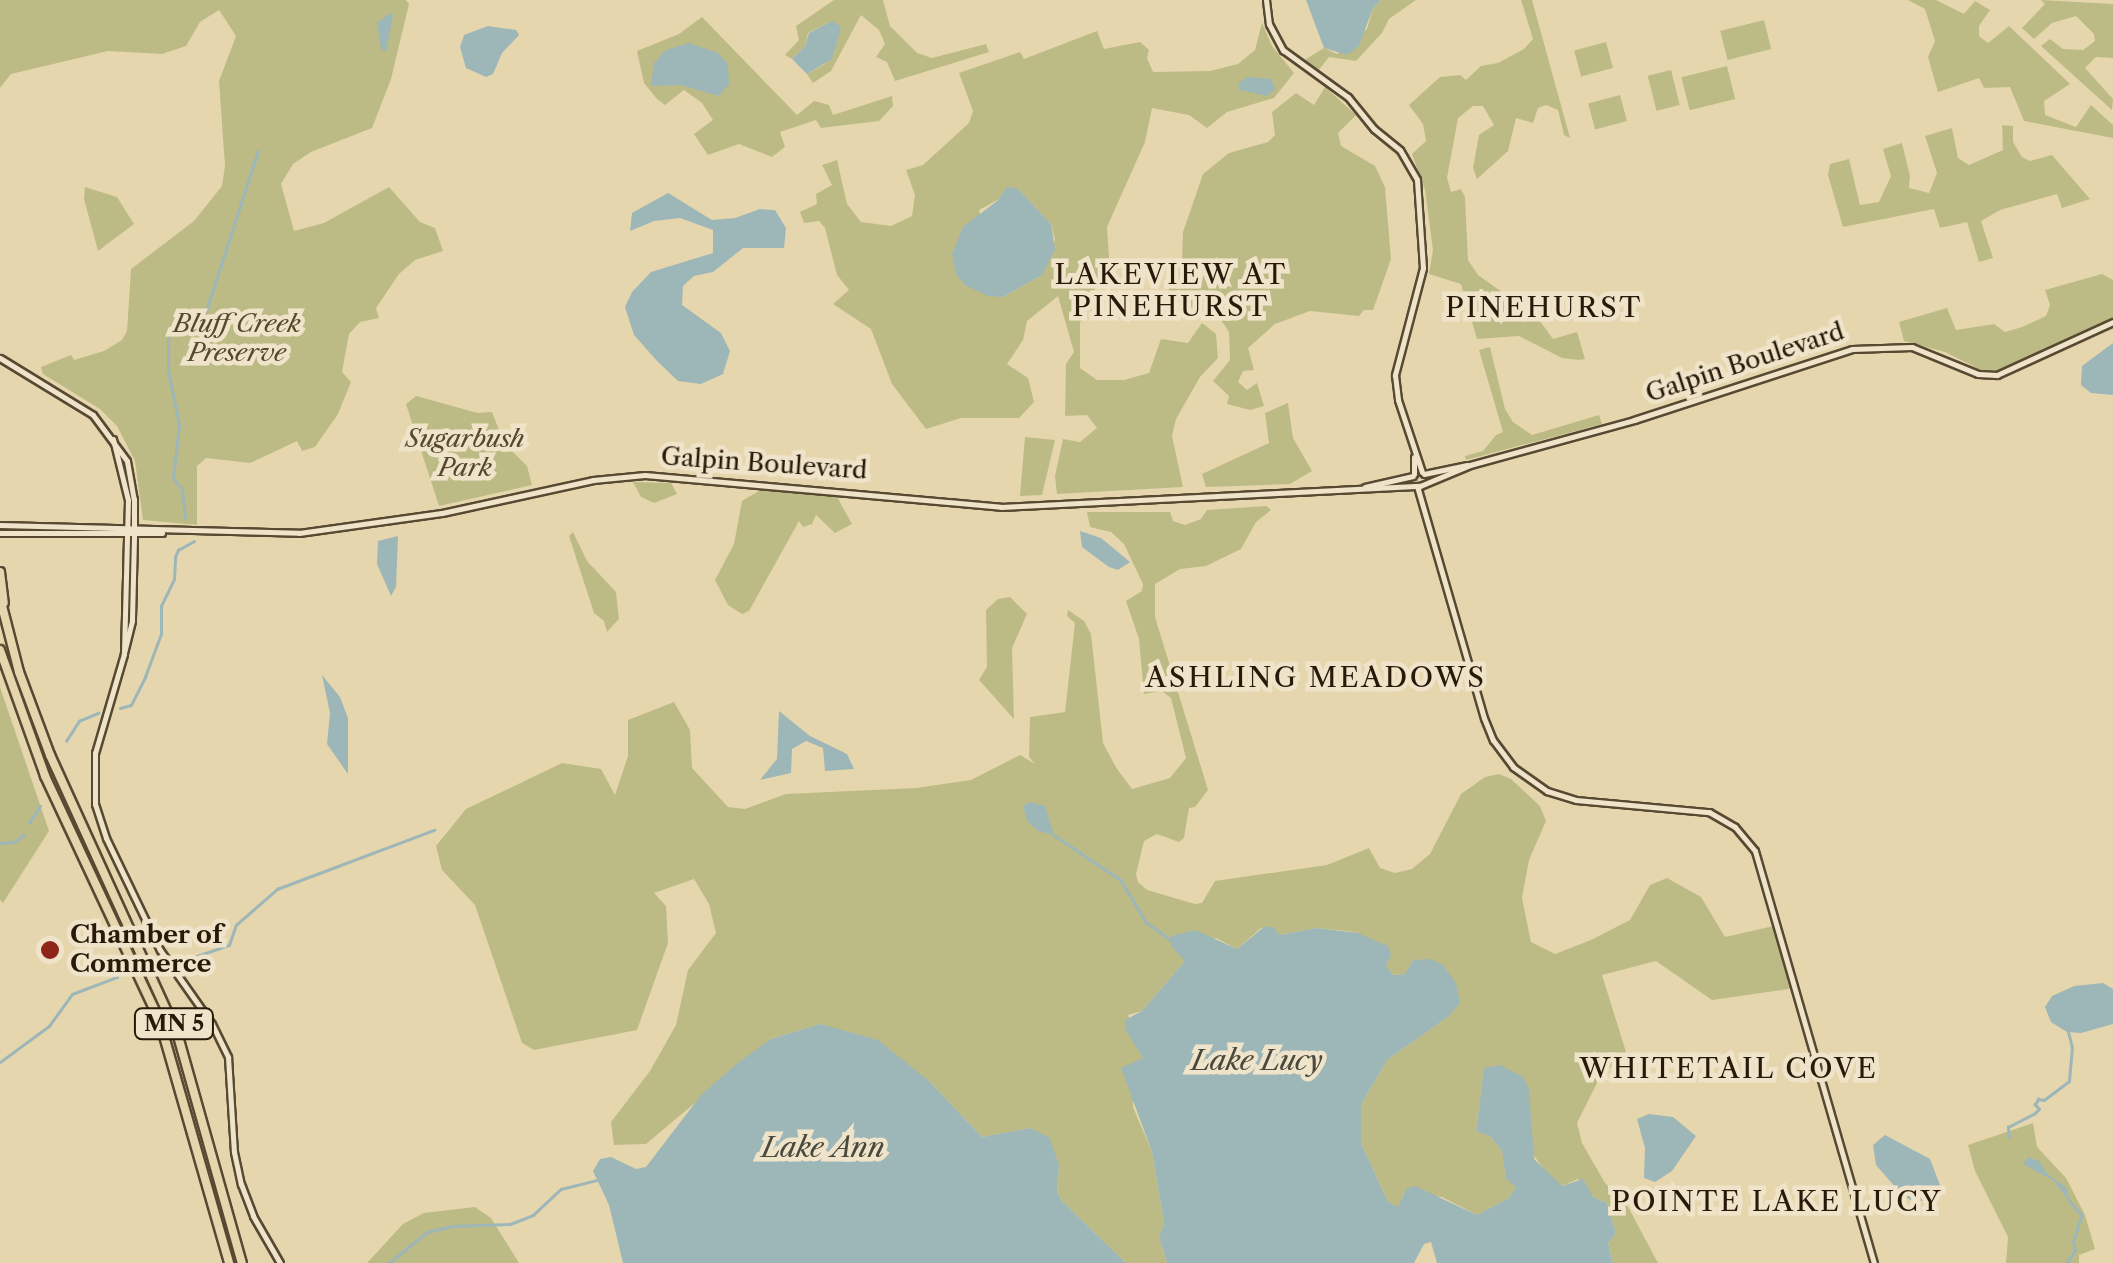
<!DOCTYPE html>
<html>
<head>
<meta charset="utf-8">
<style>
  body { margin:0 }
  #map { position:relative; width:2113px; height:1263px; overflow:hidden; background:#e6d6ae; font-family:"Libre Caslon Text",serif }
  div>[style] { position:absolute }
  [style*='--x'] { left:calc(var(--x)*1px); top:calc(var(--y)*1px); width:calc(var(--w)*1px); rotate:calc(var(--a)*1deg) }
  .green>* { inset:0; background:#bdbb85; transform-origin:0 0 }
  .water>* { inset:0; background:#9db6b8 }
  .stream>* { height:2.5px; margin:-1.25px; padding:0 1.25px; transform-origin:1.25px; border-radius:1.25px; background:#9db6b8 }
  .roads { filter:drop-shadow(2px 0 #574932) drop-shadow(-2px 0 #574932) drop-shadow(0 2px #574932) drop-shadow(0 -2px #574932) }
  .tertiary>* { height:5px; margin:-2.5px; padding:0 2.5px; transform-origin:2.5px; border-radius:2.5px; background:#efe4ca }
  .primary>* { height:8px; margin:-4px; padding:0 4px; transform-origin:4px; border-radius:4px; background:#e6d6ae }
  .dots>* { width:28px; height:28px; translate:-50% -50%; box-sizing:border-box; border:5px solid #efe4ca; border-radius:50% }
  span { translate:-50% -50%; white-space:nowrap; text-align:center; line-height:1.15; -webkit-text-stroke:9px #efe4ca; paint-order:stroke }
  .shield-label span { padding:2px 8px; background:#efe4ca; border:2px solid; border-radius:8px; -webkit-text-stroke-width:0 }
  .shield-label { font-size:22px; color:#271a08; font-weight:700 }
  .park-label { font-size:25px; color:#544a2e; font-style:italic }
  .street-label { font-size:25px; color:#271a08 }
  .poi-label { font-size:25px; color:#271a08; font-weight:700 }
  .left { translate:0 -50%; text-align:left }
  .neighbourhood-label { font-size:28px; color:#271a08; letter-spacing:2.5px }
  .water-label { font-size:28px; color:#4a493d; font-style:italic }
</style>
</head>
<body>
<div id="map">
  <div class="green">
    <div style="clip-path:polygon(0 0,406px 0,409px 4px,391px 79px,372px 128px,311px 152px,293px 164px,281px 184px,294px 231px,324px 223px,389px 187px,420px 222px,435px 228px,443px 251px,415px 260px,399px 274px,376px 308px,379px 318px,360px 322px,349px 334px,342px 372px,351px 382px,338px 414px,315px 447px,302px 451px,297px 441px,250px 463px,206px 458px,197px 466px,197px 525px,143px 520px,135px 461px,117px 426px,100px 409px,43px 374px,41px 367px,71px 355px,74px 360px,104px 351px,122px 340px,127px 331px,131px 269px,194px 221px,222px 186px,225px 166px,219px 81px,236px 36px,219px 10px,200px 22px,186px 46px,162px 54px,108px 51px,11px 74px,0 88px)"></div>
    <div style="clip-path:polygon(834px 0,883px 0,890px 26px,917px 53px,932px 58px,986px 44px,989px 52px,895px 81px,887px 62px,876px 57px,885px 44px,879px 30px,861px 15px,831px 71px,813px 83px,807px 74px,825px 64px,832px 21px,808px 33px,805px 46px,792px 59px,785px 55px,799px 40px,796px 26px)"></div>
    <div style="clip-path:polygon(1381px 0,1416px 0,1389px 19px,1382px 33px,1356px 61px,1329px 57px,1318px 71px,1303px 61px,1324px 48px,1337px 54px,1367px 29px,1373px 8px)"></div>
    <div style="clip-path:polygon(1521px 0,1532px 0,1570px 138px,1564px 135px,1558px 110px,1546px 105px,1538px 108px,1533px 123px,1516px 118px,1508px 151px,1477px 179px,1473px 168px,1479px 135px,1494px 125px,1483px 106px,1473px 106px,1458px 118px,1447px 178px,1451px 192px,1461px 189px,1465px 197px,1468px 260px,1478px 275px,1537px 317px,1553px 339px,1577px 332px,1585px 359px,1579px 360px,1562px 358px,1519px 336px,1477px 339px,1461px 284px,1429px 274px,1433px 250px,1425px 190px,1412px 154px,1426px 141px,1423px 124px,1409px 105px,1440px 77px,1460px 75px,1466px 80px,1481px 66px,1498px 63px,1524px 49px,1533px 39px)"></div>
    <div style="clip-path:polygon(1908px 0,1936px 0,1964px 14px,1975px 1px,1990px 10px,1979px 26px,1979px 36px,1988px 43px,2009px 26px,2070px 84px,2044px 101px,2045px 115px,2076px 127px,2091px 105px,2113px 125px,2113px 138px,2024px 121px,2010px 87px,1984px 88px,1979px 78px,1938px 92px,1928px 57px,1935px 41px,1925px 9px)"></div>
    <div style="clip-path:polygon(2041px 0,2113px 4px,2113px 58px,2096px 57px,2085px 68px,2113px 99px,2112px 110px,2041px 46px,2050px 39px,2063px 49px,2083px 50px,2095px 41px,2094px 34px,2076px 16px,2052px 23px,2034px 39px,2022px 28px,2045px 4px)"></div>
    <div style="clip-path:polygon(702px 17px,797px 115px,814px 101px,829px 105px,833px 115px,892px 96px,893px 106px,879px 121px,821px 128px,816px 120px,780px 132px,785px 147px,772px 157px,739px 144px,708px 155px,694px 134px,713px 120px,702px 103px,684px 90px,665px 105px,657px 99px,644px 83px,637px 51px,679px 34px)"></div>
    <div style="left:1764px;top:20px;width:30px;height:45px;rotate:76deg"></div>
    <div style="clip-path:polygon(evenodd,1262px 23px,1272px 46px,1294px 73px,1274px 98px,1227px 112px,1207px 128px,1189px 115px,1152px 108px,1145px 142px,1107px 227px,1109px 257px,1080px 323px,1080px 368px,1097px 380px,1124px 380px,1149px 373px,1161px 339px,1188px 343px,1202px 323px,1216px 334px,1218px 358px,1200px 377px,1176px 419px,1172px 436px,1183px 487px,1057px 494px,1055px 476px,1063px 439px,1080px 442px,1097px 428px,1087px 415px,1065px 416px,1066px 364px,1074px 352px,1058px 296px,1027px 321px,1023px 340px,1007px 364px,1028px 378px,1034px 402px,1019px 418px,961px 418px,926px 429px,892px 384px,871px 329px,833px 304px,849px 290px,837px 275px,825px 228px,819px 221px,804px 223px,800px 212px,817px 204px,816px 194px,832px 185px,822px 165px,837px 160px,847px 204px,861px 222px,891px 226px,912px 216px,915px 195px,906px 170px,923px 165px,969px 123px,973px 111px,959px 73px,1020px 52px,1024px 59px,1097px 31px,1104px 49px,1140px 42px,1149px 50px,1147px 58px,1153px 72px,1210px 71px,1238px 64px,1255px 50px,1262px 23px,1018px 189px,1051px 224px,1055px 240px,1042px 275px,1003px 297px,979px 210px,1018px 189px)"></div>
    <div style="left:1606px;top:42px;width:27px;height:33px;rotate:75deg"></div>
    <div style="left:1727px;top:66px;width:34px;height:47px;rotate:76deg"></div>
    <div style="left:1671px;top:70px;width:36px;height:24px;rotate:76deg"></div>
    <div style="clip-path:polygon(1325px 87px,1356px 115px,1338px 133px,1341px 146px,1375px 166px,1385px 187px,1391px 259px,1373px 310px,1364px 310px,1359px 316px,1310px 311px,1275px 324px,1248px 348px,1254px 370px,1243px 371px,1238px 382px,1247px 390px,1257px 383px,1264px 406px,1250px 410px,1227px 404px,1229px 396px,1213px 381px,1230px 360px,1229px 332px,1221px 320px,1166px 296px,1182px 260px,1183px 232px,1203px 174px,1229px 153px,1268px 142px,1275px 135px,1272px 112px,1296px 93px,1314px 105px)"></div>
    <div style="left:1620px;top:95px;width:27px;height:33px;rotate:75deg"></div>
    <div style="clip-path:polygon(2002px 125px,2013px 126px,2013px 142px,2022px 157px,2030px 161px,2052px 155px,2090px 199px,2062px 208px,2057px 194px,2000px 210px,1981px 221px,1993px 258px,1979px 262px,1967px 222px,1940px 228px,1934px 209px,1843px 227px,1828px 175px,1830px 164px,1849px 159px,1860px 205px,1879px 202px,1891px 176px,1883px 149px,1902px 143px,1910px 176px,1909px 188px,1929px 193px,1937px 173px,1925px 136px,1952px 128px,1958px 158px,1969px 165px,2003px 150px)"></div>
    <div style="clip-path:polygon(85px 187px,117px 197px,134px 224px,98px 251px,84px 199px)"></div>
    <div style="clip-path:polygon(2102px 274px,2113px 280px,2113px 318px,2002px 371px,1981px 370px,1945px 352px,1904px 341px,1899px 322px,1947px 308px,1956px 330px,1994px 324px,2005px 332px,2022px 327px,2046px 316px,2050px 305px,2045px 290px)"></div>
    <div style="clip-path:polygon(1490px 347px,1505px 409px,1513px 422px,1532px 435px,1599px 415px,1602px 424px,1466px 460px,1465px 456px,1483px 451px,1496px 435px,1503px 432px,1479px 350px)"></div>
    <div style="clip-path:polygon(416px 396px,478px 413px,492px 412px,504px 443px,527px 466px,532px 485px,439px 506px,406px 404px)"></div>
    <div style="clip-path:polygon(1288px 403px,1293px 438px,1312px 471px,1290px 484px,1206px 487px,1202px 474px,1269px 443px,1265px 413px)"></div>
    <div style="clip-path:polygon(1025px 437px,1055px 440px,1042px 495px,1020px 496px)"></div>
    <div style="clip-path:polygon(633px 482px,671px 483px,677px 494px,654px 503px,641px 497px)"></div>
    <div style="clip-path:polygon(762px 489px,836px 495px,852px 524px,835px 533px,816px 515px,812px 524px,803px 527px,799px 521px,749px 611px,742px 614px,728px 605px,715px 580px,734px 544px,742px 501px)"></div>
    <div style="clip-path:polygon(1266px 506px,1271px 510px,1256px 522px,1241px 549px,1206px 566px,1180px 569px,1155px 584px,1155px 617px,1208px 790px,1195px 807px,1189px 808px,1184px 838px,1179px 842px,1157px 834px,1144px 841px,1136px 874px,1138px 882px,1147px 890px,1195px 904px,1202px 903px,1215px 881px,1327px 865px,1369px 848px,1380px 868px,1395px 873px,1412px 869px,1430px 854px,1461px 794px,1485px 777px,1499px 774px,1511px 779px,1540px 806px,1546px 821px,1529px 860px,1522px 898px,1531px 942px,1555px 954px,1591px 940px,1630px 920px,1650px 885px,1667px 878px,1701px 897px,1725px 937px,1778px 925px,1795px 988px,1712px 1000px,1656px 961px,1602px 975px,1626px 1052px,1600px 1077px,1577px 1123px,1582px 1143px,1605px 1183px,1627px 1205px,1658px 1263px,1613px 1263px,1608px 1243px,1616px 1234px,1607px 1203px,1593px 1197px,1578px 1179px,1562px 1186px,1550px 1177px,1531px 1152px,1530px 1107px,1484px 1069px,1476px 1130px,1490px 1136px,1502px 1151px,1506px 1178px,1516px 1187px,1509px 1198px,1477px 1215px,1442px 1197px,1404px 1193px,1398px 1208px,1388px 1202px,1361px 1143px,1361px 1105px,1387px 1060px,1449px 1016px,1413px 960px,1406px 974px,1393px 975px,1358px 933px,1347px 931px,1316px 928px,1280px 935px,1261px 928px,1237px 949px,1216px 938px,1182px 954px,1185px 961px,1142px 1011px,1128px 1015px,1143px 1059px,1135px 1064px,1133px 1107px,1152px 1152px,1164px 1223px,1159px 1237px,1167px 1263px,1126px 1263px,1062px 1201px,1057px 1191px,1059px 1165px,1030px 1128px,982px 1137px,930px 1082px,820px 1024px,771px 1039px,646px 1144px,614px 1145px,611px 1122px,650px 1071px,676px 1025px,688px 970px,716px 933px,709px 904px,694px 879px,654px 893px,666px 906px,668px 943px,637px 1030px,534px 1050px,522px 1043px,475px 905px,442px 870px,436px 846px,466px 809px,562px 763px,601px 769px,615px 795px,628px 756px,628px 720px,674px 702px,690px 730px,692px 768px,728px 807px,745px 809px,786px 794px,916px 788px,971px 780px,1020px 755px,1035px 764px,1029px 757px,1030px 717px,1065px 712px,1075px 623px,1067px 616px,1068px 610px,1084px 621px,1091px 634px,1103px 743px,1117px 769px,1132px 789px,1170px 778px,1186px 758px,1171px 698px,1162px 691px,1144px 694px,1139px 639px,1126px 601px,1142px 591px,1143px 584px,1124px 544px,1111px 532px,1090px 527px,1087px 512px,1170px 512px,1173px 521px,1185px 525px,1201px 519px,1207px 510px)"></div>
    <div style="clip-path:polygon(573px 532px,587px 561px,616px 592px,619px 619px,607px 632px,604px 621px,594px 613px,569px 536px)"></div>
    <div style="clip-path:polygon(1010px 597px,1027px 614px,1012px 648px,1014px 719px,979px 680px,987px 667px,986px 610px,998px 599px)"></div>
    <div style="clip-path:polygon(0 687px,49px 831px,3px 903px,0 900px)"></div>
    <div style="clip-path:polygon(2033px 1123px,2037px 1147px,2066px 1178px,2085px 1215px,2095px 1249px,2079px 1255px,2079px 1263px,2006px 1263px,2008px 1237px,1975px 1171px,1968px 1145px)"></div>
    <div style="clip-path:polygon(475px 1207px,491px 1218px,519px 1263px,367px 1263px,403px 1224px,424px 1213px)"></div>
  </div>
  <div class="water">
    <div style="clip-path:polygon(1306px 0,1381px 0,1373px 8px,1359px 46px,1347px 55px,1324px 48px)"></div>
    <div style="clip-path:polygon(390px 13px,393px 16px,386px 52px,381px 49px,377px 23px)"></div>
    <div style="clip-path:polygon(832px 21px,841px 27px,832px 59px,807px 74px,792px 59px,805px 46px,809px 33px)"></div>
    <div style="clip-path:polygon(488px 26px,516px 30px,519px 35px,502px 53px,493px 74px,486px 77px,466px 68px,460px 47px,464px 35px)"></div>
    <div style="clip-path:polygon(689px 43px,718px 53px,728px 64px,729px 84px,719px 96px,681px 85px,651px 86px,654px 63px,666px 50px)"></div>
    <div style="clip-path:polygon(1247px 77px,1271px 79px,1275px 89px,1267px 96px,1240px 90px,1238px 84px)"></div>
    <div style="clip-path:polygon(1007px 187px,1018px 189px,1051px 224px,1055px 249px,1042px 275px,1003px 297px,988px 296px,965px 285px,956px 274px,952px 254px,963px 227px,997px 201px)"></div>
    <div style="clip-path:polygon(668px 193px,712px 220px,735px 218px,760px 209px,775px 210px,786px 228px,784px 248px,743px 248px,713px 272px,694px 276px,683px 286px,682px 305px,721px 333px,730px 351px,723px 374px,701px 384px,678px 381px,657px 361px,634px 335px,625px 307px,632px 292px,651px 272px,713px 253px,713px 230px,680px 218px,654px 221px,630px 231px,632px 213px)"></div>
    <div style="clip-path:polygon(2113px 343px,2113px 395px,2091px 393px,2081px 385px,2082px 366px)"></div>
    <div style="clip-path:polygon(1080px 531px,1101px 538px,1130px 562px,1118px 570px,1109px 567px,1082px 547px)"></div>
    <div style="clip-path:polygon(398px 536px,396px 587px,391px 596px,377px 564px,378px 541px)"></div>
    <div style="clip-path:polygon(322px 675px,340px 697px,348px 718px,348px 774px,327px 744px,330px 713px)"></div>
    <div style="clip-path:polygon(779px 711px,810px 736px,847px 754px,854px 769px,825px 771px,823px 748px,806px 741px,792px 749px,791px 773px,760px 780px,777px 759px)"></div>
    <div style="clip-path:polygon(1030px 802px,1045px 806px,1054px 835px,1038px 831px,1027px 821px,1023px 806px)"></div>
    <div style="clip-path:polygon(1264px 927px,1273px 927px,1280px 935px,1316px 928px,1358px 933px,1388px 946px,1391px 955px,1386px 966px,1393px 975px,1405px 974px,1413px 960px,1430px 959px,1443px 965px,1456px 983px,1460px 1003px,1449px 1016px,1387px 1060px,1361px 1105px,1361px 1143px,1388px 1202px,1398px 1207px,1406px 1189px,1415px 1186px,1477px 1215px,1509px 1198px,1516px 1187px,1506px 1179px,1502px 1151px,1490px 1136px,1476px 1131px,1484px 1068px,1500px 1065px,1523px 1077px,1529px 1089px,1534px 1159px,1562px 1186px,1583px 1179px,1593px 1197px,1607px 1203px,1616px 1234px,1608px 1243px,1613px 1263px,1437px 1263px,1431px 1242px,1424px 1244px,1414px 1263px,1167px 1263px,1159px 1237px,1164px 1223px,1152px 1152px,1121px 1068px,1143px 1058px,1126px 1031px,1125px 1020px,1142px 1011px,1185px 961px,1171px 946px,1171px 936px,1195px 930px,1237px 949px)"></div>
    <div style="clip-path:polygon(2103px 983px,2113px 989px,2113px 1024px,2081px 1033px,2067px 1032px,2051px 1022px,2045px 1007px,2052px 996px,2074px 986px)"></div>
    <div style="clip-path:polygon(820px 1024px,878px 1040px,930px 1082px,982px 1137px,1030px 1128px,1049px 1137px,1059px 1165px,1057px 1191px,1062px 1201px,1126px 1263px,623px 1263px,609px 1205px,593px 1171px,600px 1159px,611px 1157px,636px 1169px,646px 1167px,701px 1095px,739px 1062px,771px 1039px)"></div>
    <div style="clip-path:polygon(1649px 1114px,1673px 1117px,1696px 1136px,1672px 1171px,1655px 1182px,1644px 1178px,1645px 1148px,1637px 1119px)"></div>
    <div style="clip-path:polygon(1885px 1135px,1930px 1159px,1940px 1185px,1927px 1200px,1915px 1202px,1903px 1196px,1876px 1165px,1873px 1145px)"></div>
    <div style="clip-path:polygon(2028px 1157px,2039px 1161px,2048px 1175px,2066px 1187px,2071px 1204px,2054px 1181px,2023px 1164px)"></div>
  </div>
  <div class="stream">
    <div style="--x:185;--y:518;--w:28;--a:-96"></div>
    <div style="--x:182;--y:490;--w:15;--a:-127"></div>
    <div style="--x:173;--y:478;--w:53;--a:-83.5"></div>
    <div style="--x:179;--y:425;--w:55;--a:-101.5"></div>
    <div style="--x:168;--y:371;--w:35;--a:-90"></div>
    <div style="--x:168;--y:336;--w:25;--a:-23"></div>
    <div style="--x:191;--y:326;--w:21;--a:-45"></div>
    <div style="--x:206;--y:311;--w:168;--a:-72"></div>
    <div style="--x:120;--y:708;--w:11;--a:-15"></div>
    <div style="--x:131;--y:705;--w:31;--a:-63"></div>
    <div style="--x:145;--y:677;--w:46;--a:-69.6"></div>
    <div style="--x:161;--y:634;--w:28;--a:-90"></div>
    <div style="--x:161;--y:606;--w:30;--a:-64"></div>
    <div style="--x:174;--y:579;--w:22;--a:-87"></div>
    <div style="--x:175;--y:557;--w:8;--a:-67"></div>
    <div style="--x:178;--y:550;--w:18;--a:-29"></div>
    <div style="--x:66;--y:741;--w:24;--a:-57"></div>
    <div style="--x:79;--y:721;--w:21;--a:-23"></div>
    <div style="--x:29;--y:823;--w:20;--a:-57"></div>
    <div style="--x:1054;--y:835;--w:81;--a:33.9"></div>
    <div style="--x:1121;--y:880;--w:49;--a:59.2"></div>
    <div style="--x:1146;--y:922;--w:32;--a:36"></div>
    <div style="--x:0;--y:843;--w:14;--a:-4"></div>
    <div style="--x:14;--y:842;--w:12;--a:-35"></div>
    <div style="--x:191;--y:958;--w:40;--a:-18.9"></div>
    <div style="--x:229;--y:945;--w:21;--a:-71"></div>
    <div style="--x:236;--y:925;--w:55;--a:-41.3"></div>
    <div style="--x:277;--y:889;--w:168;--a:-20.6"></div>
    <div style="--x:0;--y:1062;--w:61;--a:-36.3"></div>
    <div style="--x:49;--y:1026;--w:39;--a:-54"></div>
    <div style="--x:72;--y:994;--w:48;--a:-20.7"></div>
    <div style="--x:2009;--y:1137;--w:10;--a:-96"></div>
    <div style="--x:2008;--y:1127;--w:29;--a:-27"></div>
    <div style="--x:2034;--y:1114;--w:7;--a:-45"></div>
    <div style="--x:2039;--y:1109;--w:6;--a:-135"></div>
    <div style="--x:2035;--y:1105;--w:7;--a:-63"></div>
    <div style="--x:2038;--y:1099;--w:6;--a:9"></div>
    <div style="--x:2044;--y:1100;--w:31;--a:-37"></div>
    <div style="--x:2069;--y:1081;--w:33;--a:-85"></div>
    <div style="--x:2072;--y:1048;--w:16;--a:-104"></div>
    <div style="--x:389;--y:1263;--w:49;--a:-39.2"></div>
    <div style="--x:427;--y:1232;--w:26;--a:-13"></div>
    <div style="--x:452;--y:1226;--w:58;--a:-2"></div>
    <div style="--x:510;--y:1224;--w:25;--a:-21"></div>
    <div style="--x:533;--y:1215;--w:38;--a:-43"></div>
    <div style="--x:561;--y:1189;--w:36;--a:-14"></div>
    <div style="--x:2067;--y:1263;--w:15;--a:-58"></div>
    <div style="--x:2075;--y:1250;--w:8;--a:-104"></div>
    <div style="--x:2073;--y:1242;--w:28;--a:-73"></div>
    <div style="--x:2081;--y:1215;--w:17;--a:-130"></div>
  </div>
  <div class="roads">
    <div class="tertiary">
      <div style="--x:1266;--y:0;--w:24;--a:83"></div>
      <div style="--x:1269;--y:24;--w:30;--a:62"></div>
      <div style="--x:1283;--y:50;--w:80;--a:35.9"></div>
      <div style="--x:1348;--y:97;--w:41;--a:50.9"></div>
      <div style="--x:1374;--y:129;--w:33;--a:39"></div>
      <div style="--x:1400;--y:150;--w:34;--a:60"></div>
      <div style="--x:1417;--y:180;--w:88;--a:86.1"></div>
      <div style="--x:1423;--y:268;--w:111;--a:104.7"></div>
      <div style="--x:1395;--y:375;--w:25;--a:83"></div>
      <div style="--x:1398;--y:400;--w:76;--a:71.6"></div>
      <div style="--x:0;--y:358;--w:109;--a:31.5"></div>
      <div style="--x:93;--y:415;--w:57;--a:53.5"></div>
      <div style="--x:127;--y:461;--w:39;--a:80"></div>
      <div style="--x:134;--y:499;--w:38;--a:90"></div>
      <div style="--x:134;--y:537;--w:84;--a:91.4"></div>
      <div style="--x:132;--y:621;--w:34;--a:104"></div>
      <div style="--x:113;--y:439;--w:63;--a:76.2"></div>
      <div style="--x:128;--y:500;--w:154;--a:91.5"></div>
      <div style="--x:124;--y:654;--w:103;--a:106.3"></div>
      <div style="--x:95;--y:753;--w:51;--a:90"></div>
      <div style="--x:95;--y:804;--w:36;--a:72"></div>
      <div style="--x:106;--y:838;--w:124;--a:64.3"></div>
      <div style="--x:160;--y:950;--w:90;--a:54.9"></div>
      <div style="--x:212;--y:1024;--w:37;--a:64"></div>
      <div style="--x:228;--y:1057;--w:95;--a:86.4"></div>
      <div style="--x:234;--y:1152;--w:33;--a:78"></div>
      <div style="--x:241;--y:1184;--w:34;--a:69"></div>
      <div style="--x:253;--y:1216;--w:54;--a:60.1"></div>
      <div style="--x:1414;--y:457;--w:17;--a:90"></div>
      <div style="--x:1424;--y:474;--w:44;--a:-11.8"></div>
      <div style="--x:1417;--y:486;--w:241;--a:73.9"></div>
      <div style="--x:1484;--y:718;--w:24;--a:68"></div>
      <div style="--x:1493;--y:740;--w:34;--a:53"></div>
      <div style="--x:1513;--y:767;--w:42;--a:35.2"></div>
      <div style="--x:1547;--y:791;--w:30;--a:17"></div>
      <div style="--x:1576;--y:800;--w:134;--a:5.2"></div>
      <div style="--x:1709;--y:812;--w:30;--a:30"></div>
      <div style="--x:1735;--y:827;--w:31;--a:50"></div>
      <div style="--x:1755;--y:851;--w:429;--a:73.9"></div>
      <div style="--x:1365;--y:487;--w:49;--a:-12.9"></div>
      <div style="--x:0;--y:525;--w:299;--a:1.5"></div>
      <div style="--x:299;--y:533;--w:144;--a:-8"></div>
      <div style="--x:442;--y:513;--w:155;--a:-12.3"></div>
      <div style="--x:593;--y:480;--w:52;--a:-5.5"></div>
      <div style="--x:645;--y:475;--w:357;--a:5.1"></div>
      <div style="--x:1001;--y:507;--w:420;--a:-2.9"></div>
      <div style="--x:1420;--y:486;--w:54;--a:-22.8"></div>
      <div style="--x:1470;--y:465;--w:170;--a:-15.3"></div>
      <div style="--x:1634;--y:420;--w:229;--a:-18"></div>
      <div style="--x:1852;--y:349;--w:60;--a:-1.9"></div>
      <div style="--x:1912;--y:347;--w:71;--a:22.2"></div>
      <div style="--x:1978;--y:374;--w:19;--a:3"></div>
      <div style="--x:1997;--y:375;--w:128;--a:-24.6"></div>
      <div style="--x:0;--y:533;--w:162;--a:0"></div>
    </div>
    <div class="primary">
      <div style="--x:0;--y:572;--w:31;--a:83"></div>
      <div style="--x:0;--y:598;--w:76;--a:75.6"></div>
      <div style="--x:19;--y:672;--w:89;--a:69.5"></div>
      <div style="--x:50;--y:755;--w:309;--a:65.5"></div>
      <div style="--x:178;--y:1036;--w:236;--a:74.3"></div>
      <div style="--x:0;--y:650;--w:134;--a:70.3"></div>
      <div style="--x:45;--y:776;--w:272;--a:64.9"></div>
      <div style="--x:160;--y:1022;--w:251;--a:74"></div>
    </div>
  </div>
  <div class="dots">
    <div style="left:50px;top:950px;background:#8f2418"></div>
  </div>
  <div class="shield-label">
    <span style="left:174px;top:1024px">MN 5</span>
  </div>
  <div class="park-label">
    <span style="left:237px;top:339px">Bluff Creek<br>Preserve</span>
    <span style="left:465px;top:454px">Sugarbush<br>Park</span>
  </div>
  <div class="street-label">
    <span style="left:1745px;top:363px;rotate:-18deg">Galpin Boulevard</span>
    <span style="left:764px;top:464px;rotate:4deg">Galpin Boulevard</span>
  </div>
  <div class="poi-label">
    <span class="left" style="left:70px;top:950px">Chamber of<br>Commerce</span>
  </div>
  <div class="neighbourhood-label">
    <span style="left:1171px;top:290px">LAKEVIEW AT<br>PINEHURST</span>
    <span style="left:1544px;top:307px">PINEHURST</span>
    <span style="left:1316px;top:677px">ASHLING MEADOWS</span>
    <span style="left:1729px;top:1068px">WHITETAIL COVE</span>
    <span style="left:1777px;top:1201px">POINTE LAKE LUCY</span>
  </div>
  <div class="water-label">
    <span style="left:1257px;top:1060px">Lake Lucy</span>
    <span style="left:823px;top:1147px">Lake Ann</span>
  </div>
</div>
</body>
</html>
